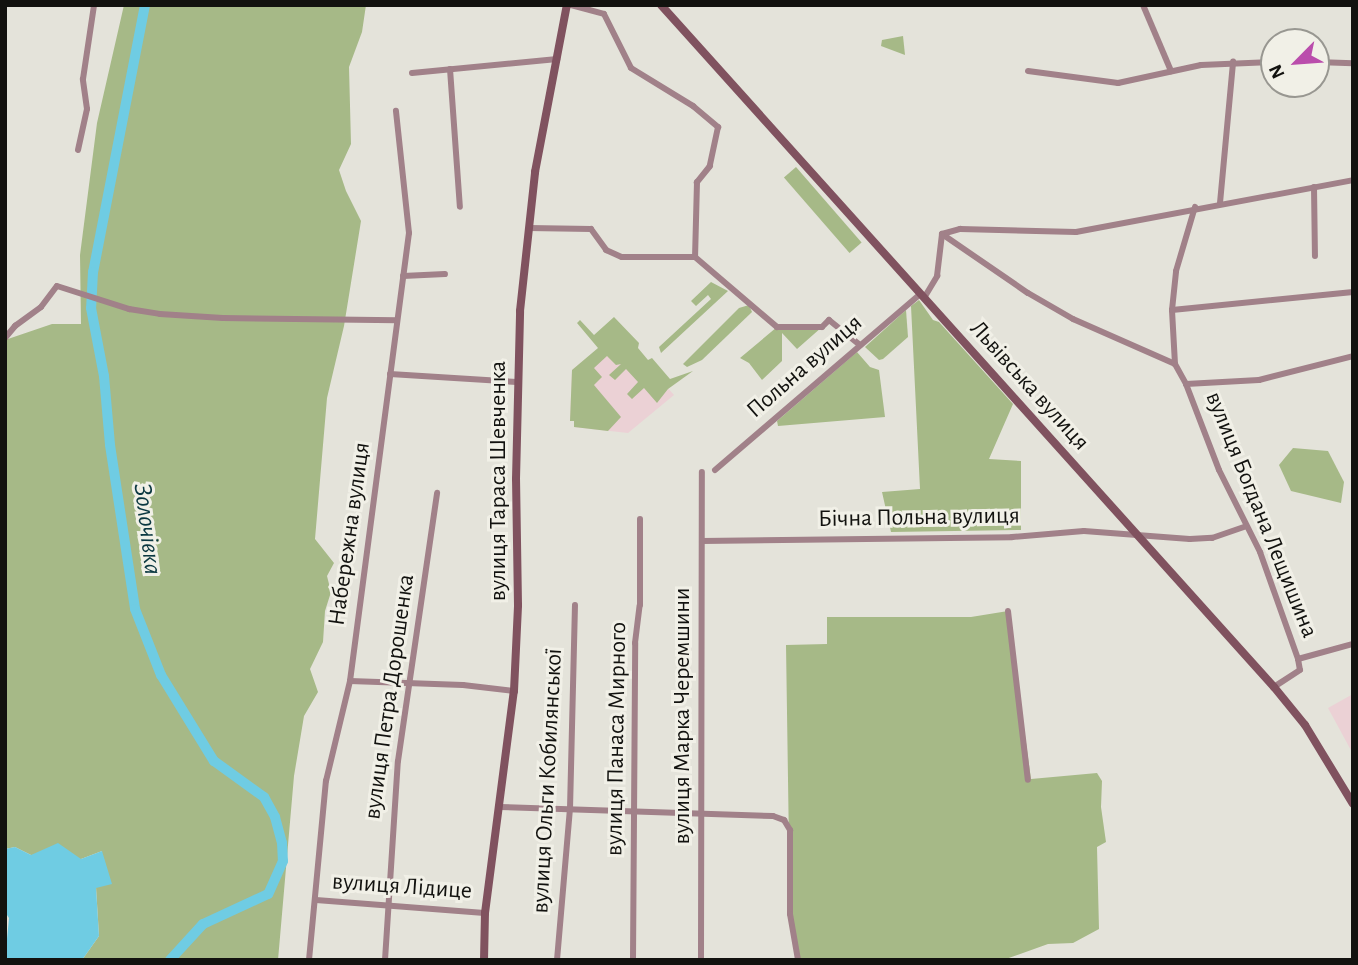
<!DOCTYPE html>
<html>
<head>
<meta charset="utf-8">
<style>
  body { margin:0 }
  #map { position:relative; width:1358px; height:965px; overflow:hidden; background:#e4e3da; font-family:"Alegreya Sans",sans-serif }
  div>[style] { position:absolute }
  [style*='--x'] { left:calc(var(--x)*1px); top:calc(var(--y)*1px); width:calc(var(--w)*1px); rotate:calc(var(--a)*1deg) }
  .education>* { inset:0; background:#ebd1d5 }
  .green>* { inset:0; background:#a6b987; transform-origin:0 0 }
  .water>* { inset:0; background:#6fcce3 }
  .river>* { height:10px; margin:-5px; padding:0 5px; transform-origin:5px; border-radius:5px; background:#6fcce3 }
  .minor>* { height:6px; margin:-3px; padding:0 3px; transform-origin:3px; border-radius:3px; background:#a18189 }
  .secondary>* { height:8px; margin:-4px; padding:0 4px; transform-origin:4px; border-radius:4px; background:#80525f }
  span { translate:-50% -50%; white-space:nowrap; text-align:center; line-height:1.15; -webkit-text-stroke:6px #f1f0e7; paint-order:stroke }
  .street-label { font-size:24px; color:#12120f }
  .water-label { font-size:26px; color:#0b3841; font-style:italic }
  .frame { position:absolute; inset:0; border:7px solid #12120f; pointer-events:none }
  .north { position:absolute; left:1260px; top:28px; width:70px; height:70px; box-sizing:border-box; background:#f1f0e7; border:2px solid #989791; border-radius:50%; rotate:245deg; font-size:19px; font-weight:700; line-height:28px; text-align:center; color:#12120f }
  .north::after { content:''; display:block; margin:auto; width:24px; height:32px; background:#ba4dac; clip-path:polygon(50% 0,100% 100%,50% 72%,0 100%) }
</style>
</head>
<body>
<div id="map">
  <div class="education">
    <div style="clip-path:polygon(599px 348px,666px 386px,674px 395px,628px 433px,574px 427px,574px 421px,570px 421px,572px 370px)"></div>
    <div style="clip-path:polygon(1353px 694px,1353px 754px,1328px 708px)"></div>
  </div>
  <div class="green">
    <div style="clip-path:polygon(124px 5px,366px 5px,362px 32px,349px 67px,351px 144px,339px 170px,346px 191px,361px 221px,344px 326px,327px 398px,315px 539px,334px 563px,327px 576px,331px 592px,325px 611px,323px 642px,310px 669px,318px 692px,304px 716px,294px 776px,278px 960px,82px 960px,99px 936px,96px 887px,102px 851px,81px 859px,31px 855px,15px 847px,5px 849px,5px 340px,52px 324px,81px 324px,80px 255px,97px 123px)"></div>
    <div style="clip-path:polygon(903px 36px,905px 55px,881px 46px,882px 40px)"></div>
    <div style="left:796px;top:167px;width:100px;height:16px;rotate:49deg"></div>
    <div style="clip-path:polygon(711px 282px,728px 291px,661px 353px,659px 347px,711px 299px,708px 295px,696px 306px,691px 301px)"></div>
    <div style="clip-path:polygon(919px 300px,933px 320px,939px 322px,1013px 404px,989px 459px,1021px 461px,1021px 530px,891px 532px,882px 492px,920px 489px,911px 306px)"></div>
    <div style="clip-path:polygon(749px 305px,752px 312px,702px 360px,687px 367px,683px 364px,739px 308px)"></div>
    <div style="clip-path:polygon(906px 310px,908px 337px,883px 359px,879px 360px,865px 347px)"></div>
    <div style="clip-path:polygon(614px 317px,639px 343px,638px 348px,648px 360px,652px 358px,670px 379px,693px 371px,668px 389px,657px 403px,644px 388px,632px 399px,627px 394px,638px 382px,626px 369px,615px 380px,609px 375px,621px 364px,616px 365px,607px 356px,594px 368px,602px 377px,594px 385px,621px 417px,608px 431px,574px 427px,574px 421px,570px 421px,572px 370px,598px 348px,577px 323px,580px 320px,594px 335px)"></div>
    <div style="clip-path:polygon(777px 327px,822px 327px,797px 349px,782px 333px,782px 361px,762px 380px,749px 363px,740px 358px)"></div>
    <div style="clip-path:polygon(857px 352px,870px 367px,879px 370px,885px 417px,778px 426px,777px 421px)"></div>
    <div style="clip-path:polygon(1293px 448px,1328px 451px,1344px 482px,1341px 503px,1291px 491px,1279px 465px)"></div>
    <div style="clip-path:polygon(1008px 611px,1031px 779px,1097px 773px,1102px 781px,1101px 807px,1106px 842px,1097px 847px,1099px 929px,1073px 943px,1048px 944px,1003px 960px,798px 960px,790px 914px,786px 645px,827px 644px,827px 617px,971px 617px)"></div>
  </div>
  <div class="water">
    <div style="clip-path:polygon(58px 843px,81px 859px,102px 851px,112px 884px,96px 888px,99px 936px,82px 960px,5px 960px,9px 918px,5px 912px,5px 849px,15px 847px,31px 855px)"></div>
  </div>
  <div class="river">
    <div style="--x:145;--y:5;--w:272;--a:101"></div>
    <div style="--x:93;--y:272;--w:36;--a:93"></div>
    <div style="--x:91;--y:308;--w:69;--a:79.2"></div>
    <div style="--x:104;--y:376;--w:69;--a:85"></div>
    <div style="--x:110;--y:445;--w:166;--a:81.3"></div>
    <div style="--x:135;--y:609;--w:71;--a:68.5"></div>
    <div style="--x:161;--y:675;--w:101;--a:58.4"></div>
    <div style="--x:214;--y:761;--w:62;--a:35.8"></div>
    <div style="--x:264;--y:797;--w:23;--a:61"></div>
    <div style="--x:275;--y:817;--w:27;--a:75"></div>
    <div style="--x:282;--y:843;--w:18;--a:87"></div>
    <div style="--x:283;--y:861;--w:36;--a:114"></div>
    <div style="--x:268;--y:894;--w:72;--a:155.2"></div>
    <div style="--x:203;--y:924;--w:49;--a:132.5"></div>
  </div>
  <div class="minor">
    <div style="--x:571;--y:5;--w:34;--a:15"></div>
    <div style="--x:604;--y:14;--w:60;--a:63.4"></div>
    <div style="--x:631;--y:68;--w:73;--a:31.5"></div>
    <div style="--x:693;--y:106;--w:33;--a:40"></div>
    <div style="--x:718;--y:127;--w:40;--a:102"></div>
    <div style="--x:710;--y:166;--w:21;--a:129"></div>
    <div style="--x:697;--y:182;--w:75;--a:91.5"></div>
    <div style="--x:1143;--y:5;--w:72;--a:67"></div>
    <div style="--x:1316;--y:62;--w:37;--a:2"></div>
    <div style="--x:450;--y:69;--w:138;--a:85.9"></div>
    <div style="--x:1028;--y:71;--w:91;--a:7.6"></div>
    <div style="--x:1118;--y:83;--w:85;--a:-12.2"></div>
    <div style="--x:1201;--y:65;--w:73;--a:-2.4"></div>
    <div style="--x:412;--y:73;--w:146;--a:-5.5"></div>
    <div style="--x:78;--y:150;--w:42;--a:-77.6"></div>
    <div style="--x:87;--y:109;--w:30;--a:-98"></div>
    <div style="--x:83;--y:79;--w:75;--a:-81.5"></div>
    <div style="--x:1314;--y:187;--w:69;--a:89.2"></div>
    <div style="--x:1220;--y:203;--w:142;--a:-84.7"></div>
    <div style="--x:529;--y:228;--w:62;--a:0.9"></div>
    <div style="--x:591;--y:229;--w:26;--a:54"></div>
    <div style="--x:606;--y:250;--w:17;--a:24"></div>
    <div style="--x:622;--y:257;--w:73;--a:0"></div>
    <div style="--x:695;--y:257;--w:108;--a:40.5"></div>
    <div style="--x:777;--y:327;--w:45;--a:0"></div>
    <div style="--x:822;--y:327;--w:10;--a:-45"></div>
    <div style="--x:829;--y:320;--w:40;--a:39"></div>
    <div style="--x:942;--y:234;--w:104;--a:34.5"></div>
    <div style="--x:1028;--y:293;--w:52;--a:30"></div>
    <div style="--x:1073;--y:319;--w:111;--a:23.8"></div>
    <div style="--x:1175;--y:364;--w:23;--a:61"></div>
    <div style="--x:1186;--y:384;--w:92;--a:69"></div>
    <div style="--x:1219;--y:470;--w:92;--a:63.4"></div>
    <div style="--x:1260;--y:552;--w:114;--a:70.4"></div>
    <div style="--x:1298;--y:659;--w:11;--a:80"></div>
    <div style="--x:1300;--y:670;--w:31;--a:147"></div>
    <div style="--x:942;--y:234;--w:19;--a:-16"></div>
    <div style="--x:960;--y:229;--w:116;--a:1.5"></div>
    <div style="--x:1076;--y:232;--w:282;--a:-10.6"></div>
    <div style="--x:403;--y:276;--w:42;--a:-2.7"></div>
    <div style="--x:924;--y:298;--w:26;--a:-59"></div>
    <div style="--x:937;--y:276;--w:42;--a:-83.2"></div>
    <div style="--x:1172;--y:310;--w:182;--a:-5.7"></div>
    <div style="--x:5;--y:338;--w:16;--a:-50"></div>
    <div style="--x:15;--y:326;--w:32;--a:-36"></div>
    <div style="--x:41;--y:307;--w:26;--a:-53"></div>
    <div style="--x:57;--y:286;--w:76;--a:17.7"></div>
    <div style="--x:129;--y:309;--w:31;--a:9"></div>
    <div style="--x:160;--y:314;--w:63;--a:3.6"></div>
    <div style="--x:223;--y:318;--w:174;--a:0.7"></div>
    <div style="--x:1175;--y:364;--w:54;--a:-93.2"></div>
    <div style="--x:1172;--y:310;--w:39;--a:-84"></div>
    <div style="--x:1176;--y:271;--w:67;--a:-73.5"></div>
    <div style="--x:390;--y:374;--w:127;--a:3.6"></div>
    <div style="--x:1186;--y:384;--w:73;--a:-3.1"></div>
    <div style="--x:1259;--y:380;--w:97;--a:-14.3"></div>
    <div style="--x:715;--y:470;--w:270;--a:-40.6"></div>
    <div style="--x:702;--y:541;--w:310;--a:-0.7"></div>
    <div style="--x:1012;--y:537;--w:72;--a:-4.8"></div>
    <div style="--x:1084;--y:531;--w:106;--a:4.3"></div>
    <div style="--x:1190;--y:539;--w:22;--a:-3"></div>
    <div style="--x:1212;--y:538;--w:36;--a:-19"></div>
    <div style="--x:1008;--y:611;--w:170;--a:83.3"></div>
    <div style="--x:1298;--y:659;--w:57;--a:-15.3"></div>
    <div style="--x:350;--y:681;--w:113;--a:2"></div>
    <div style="--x:463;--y:685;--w:51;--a:6.7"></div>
    <div style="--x:499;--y:807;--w:274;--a:1.9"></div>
    <div style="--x:773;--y:816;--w:12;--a:20"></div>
    <div style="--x:784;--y:820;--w:12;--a:59"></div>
    <div style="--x:790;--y:830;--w:84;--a:90"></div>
    <div style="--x:790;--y:914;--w:47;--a:80.1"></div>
    <div style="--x:316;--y:900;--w:169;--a:4.4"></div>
    <div style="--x:309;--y:960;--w:180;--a:-84.6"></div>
    <div style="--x:326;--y:781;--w:103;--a:-76.5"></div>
    <div style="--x:350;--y:681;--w:452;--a:-82.5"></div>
    <div style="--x:409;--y:233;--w:123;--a:-96.1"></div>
    <div style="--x:385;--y:960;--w:199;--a:-86.3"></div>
    <div style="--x:398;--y:761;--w:271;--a:-81.7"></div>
    <div style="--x:557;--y:960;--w:152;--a:-85.1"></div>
    <div style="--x:570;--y:809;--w:204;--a:-88.6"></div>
    <div style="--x:633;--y:960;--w:317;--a:-89.6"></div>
    <div style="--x:635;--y:643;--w:38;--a:-83"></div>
    <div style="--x:640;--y:605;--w:86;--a:-90"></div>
    <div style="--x:701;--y:960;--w:488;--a:-89.9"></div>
  </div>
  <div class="secondary">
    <div style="--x:661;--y:5;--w:917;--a:48.05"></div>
    <div style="--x:1274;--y:687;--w:49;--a:50.8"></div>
    <div style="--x:1305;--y:725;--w:92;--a:58.7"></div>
    <div style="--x:484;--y:960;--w:47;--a:-88.8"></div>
    <div style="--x:485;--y:913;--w:224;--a:-82.6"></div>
    <div style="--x:514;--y:691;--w:86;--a:-87.3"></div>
    <div style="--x:518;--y:605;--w:126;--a:-90.9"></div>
    <div style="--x:516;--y:479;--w:168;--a:-88.6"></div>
    <div style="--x:520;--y:311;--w:140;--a:-83.8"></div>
    <div style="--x:535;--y:172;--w:170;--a:-79.2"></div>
  </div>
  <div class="street-label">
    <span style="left:805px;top:367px;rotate:-41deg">Польна вулиця</span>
    <span style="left:1029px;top:386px;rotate:48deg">Львівська вулиця</span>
    <span style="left:499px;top:481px;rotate:-90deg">вулиця Тараса Шевченка</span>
    <span style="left:1261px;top:515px;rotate:68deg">вулиця Богдана Лещишина</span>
    <span style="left:919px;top:518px;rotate:-1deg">Бічна Польна вулиця</span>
    <span style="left:350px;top:534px;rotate:-82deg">Набережна вулиця</span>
    <span style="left:390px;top:697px;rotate:-82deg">вулиця Петра Дорошенка</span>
    <span style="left:683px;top:716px;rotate:-90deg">вулиця Марка Черемшини</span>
    <span style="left:617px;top:739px;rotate:-89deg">вулиця Панаса Мирного</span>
    <span style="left:548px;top:781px;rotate:-87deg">вулиця Ольги Кобилянської</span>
    <span style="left:402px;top:887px;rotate:4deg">вулиця Лідице</span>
  </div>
  <div class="water-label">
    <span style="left:147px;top:529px;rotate:83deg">Золочівка</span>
  </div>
  <div class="frame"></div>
  <div class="north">N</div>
</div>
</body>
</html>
